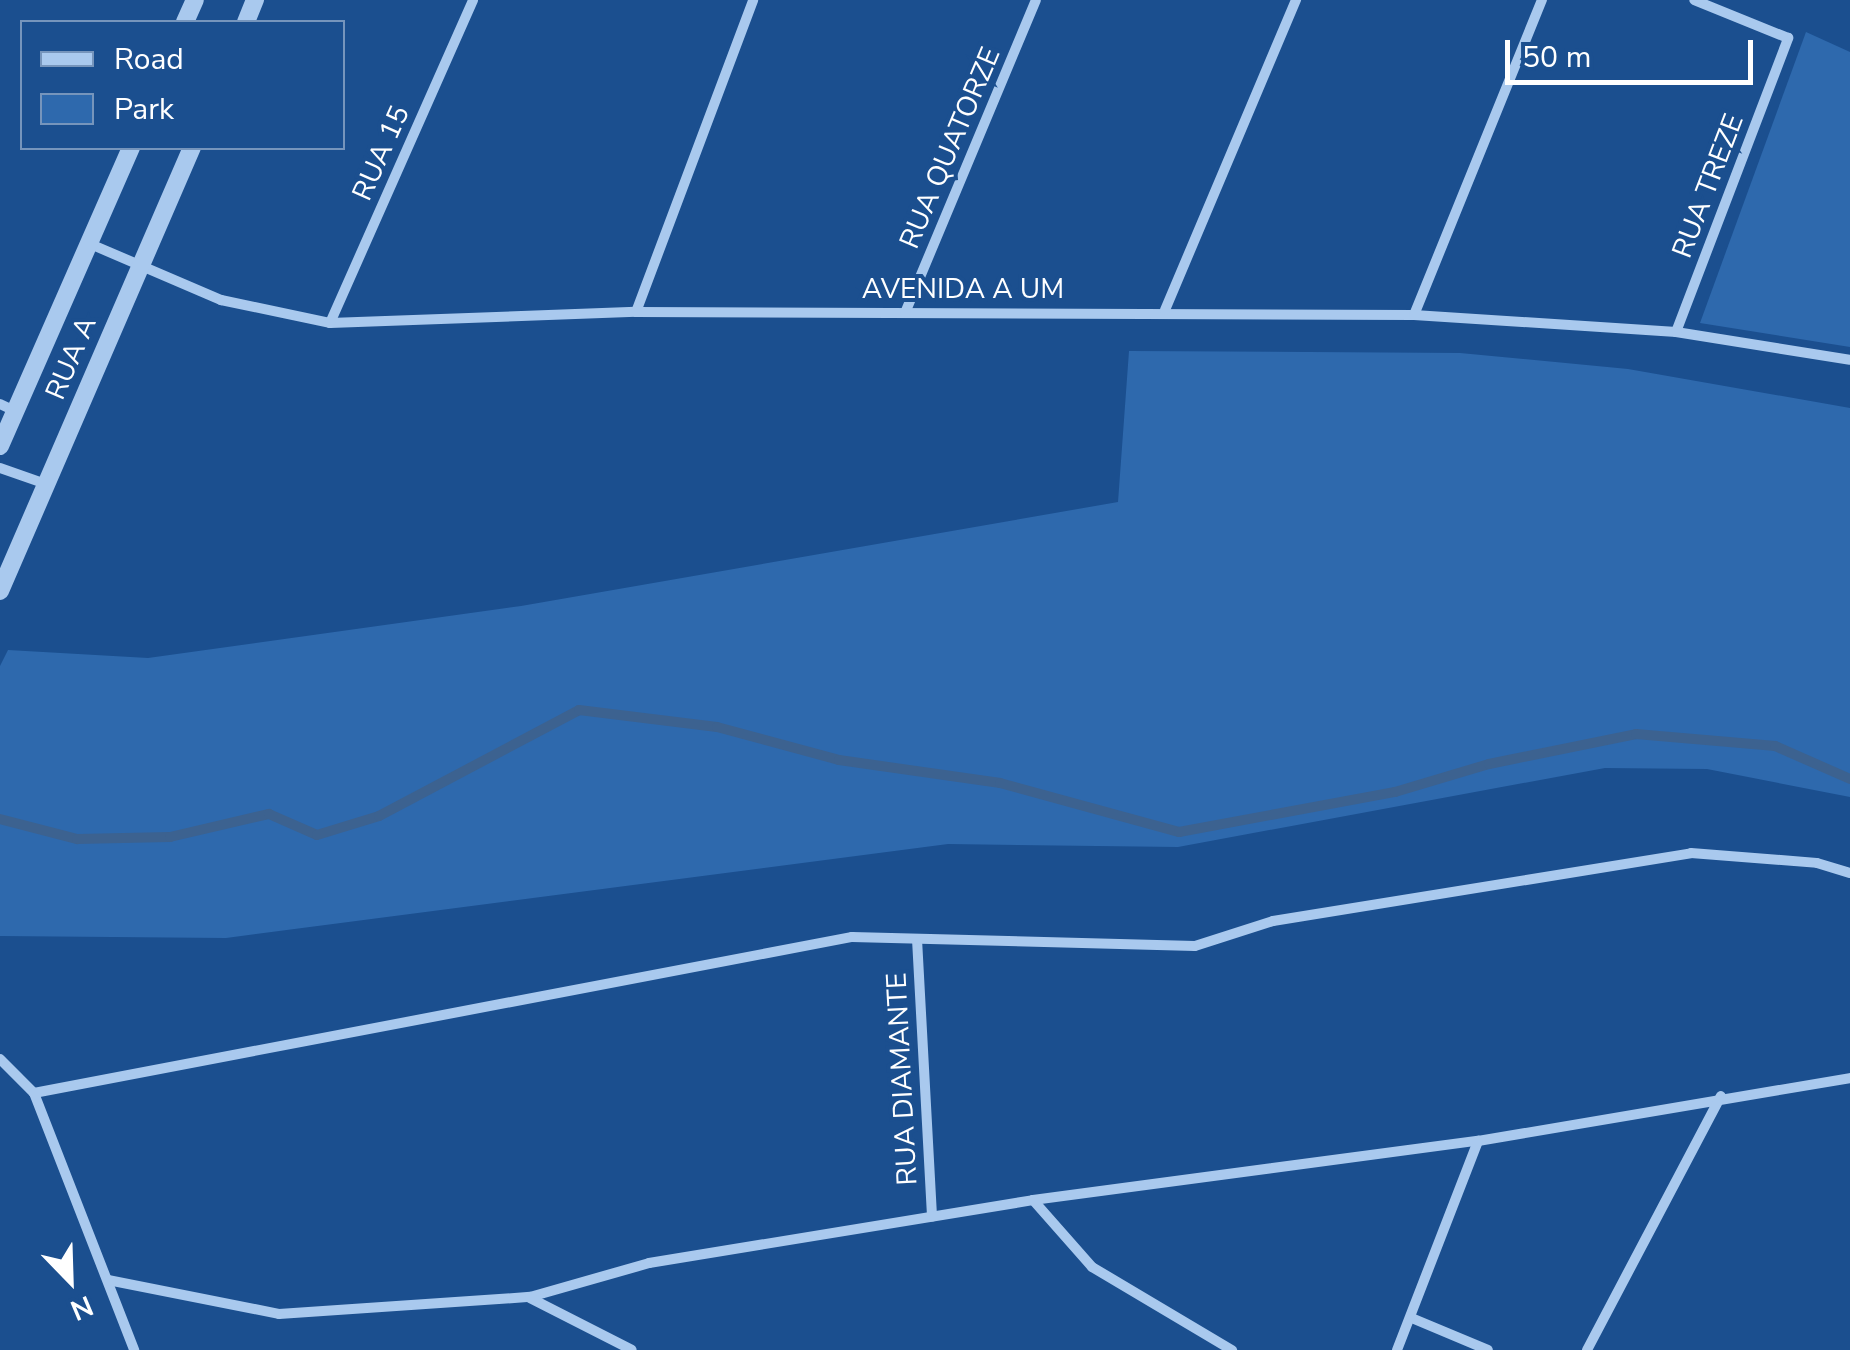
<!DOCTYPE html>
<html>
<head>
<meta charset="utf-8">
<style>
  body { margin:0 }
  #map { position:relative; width:1850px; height:1350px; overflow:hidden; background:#1b4f8f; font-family:"Nunito Sans",sans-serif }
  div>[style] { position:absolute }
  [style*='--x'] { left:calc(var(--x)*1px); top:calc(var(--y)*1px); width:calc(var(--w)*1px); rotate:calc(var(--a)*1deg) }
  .green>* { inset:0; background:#2e69ad }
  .stream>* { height:10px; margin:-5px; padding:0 5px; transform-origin:5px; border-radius:5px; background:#3c6290 }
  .minor>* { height:10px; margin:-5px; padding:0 5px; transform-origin:5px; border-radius:5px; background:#a9c9ee }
  .tertiary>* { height:18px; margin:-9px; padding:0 9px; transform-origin:9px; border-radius:9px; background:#a9c9ee }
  span { translate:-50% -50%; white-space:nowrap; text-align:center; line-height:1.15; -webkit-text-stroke:8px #1b4f8f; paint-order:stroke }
  .street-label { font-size:28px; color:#fff }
  .legend { position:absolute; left:20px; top:20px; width:325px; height:130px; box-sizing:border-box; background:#1b4f8f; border:2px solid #7695bc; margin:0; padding:12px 18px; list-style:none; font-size:30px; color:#fff }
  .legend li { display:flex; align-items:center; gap:20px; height:50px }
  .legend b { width:50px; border:2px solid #7695bc }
  .north { position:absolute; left:20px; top:1230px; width:100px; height:100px; -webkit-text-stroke:8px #1b4f8f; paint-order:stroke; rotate:157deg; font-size:28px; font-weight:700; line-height:40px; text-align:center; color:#fff }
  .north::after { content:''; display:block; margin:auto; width:35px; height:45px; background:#fff; clip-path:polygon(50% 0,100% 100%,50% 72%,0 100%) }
  .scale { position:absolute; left:1505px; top:40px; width:248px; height:45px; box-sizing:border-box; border:5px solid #fff; border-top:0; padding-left:12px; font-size:30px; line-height:35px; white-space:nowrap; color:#fff; -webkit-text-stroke:8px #1b4f8f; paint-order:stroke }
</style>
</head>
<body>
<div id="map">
  <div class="green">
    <div style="clip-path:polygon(1806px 32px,1850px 52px,1850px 347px,1700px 323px)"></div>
    <div style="clip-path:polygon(1129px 351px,1460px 353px,1628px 369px,1850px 408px,1850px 797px,1707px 769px,1605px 768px,1178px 847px,948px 844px,226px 938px,0 936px,0 666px,8px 650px,148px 658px,521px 606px,1118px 502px)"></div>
  </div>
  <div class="stream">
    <div style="--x:0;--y:819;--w:80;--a:14.6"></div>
    <div style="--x:77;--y:839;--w:93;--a:-1.2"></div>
    <div style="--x:170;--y:837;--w:102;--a:-13.1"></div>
    <div style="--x:269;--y:814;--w:52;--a:23.6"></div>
    <div style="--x:317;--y:835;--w:65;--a:-17"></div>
    <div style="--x:379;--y:816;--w:226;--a:-27.9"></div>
    <div style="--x:579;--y:710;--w:139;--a:7"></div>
    <div style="--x:717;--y:727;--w:126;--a:15.1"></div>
    <div style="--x:839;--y:760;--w:163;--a:8.1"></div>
    <div style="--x:1000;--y:783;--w:186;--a:15.3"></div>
    <div style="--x:1179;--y:832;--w:220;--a:-10.5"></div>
    <div style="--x:1395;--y:792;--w:98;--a:-16.6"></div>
    <div style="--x:1489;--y:764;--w:150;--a:-11.5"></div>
    <div style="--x:1636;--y:734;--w:140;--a:4.9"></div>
    <div style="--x:1775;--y:746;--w:82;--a:23.7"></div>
  </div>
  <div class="minor">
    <div style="--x:88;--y:243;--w:145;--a:23.2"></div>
    <div style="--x:221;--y:300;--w:111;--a:11.9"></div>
    <div style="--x:330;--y:323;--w:306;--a:-2.1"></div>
    <div style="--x:636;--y:312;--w:778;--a:0.22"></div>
    <div style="--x:1414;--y:315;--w:263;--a:3.7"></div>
    <div style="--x:1676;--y:332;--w:176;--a:9.1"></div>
    <div style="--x:1165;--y:310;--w:337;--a:-67.1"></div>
    <div style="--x:636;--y:312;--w:333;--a:-69.4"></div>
    <div style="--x:905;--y:313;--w:339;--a:-67.3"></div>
    <div style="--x:1414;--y:315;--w:340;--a:-67.9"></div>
    <div style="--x:330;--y:323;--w:353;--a:-66.1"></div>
    <div style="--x:1676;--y:332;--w:315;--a:-69.1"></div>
    <div style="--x:1788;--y:38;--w:101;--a:-158"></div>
    <div style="--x:0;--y:404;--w:17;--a:25"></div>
    <div style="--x:0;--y:468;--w:49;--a:19.2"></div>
    <div style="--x:917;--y:939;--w:278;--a:86.9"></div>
    <div style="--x:0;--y:1059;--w:48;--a:45"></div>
    <div style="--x:34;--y:1093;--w:833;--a:-10.8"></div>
    <div style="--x:852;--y:937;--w:343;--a:1.5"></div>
    <div style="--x:1195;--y:946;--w:82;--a:-17.8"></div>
    <div style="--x:1273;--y:921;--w:423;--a:-9.2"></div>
    <div style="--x:1691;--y:853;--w:126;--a:4.5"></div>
    <div style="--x:1817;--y:863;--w:34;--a:17"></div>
    <div style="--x:34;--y:1093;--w:276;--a:68.7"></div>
    <div style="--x:1033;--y:1200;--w:89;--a:48.6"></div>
    <div style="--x:1092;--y:1267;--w:163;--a:30.7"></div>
    <div style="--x:108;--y:1280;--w:174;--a:11.2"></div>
    <div style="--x:279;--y:1314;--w:252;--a:-3.9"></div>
    <div style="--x:530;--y:1297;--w:124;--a:-15.9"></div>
    <div style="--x:649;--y:1263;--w:389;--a:-9.3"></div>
    <div style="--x:1033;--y:1200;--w:449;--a:-7.6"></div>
    <div style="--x:1478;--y:1141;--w:377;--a:-9.6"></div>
    <div style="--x:530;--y:1298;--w:114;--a:27"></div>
    <div style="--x:1414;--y:1319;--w:80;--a:22.7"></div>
    <div style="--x:1397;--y:1350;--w:224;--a:-68.8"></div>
    <div style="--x:1587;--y:1350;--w:287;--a:-62.2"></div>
  </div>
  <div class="tertiary">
    <div style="--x:185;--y:22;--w:24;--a:-66"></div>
    <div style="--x:246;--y:22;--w:24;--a:-68"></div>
    <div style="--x:0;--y:446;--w:326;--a:-66.3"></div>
    <div style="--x:0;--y:591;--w:483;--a:-66.6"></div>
  </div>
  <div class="street-label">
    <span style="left:950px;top:148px;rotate:-67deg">RUA QUATORZE</span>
    <span style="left:381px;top:153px;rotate:-66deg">RUA 15</span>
    <span style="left:1708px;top:186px;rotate:-69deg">RUA TREZE</span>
    <span style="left:963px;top:289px">AVENIDA A UM</span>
    <span style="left:71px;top:358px;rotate:-67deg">RUA A</span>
    <span style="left:902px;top:1079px;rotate:-93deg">RUA DIAMANTE</span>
  </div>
  <ul class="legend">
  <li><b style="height:12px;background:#a9c9ee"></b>Road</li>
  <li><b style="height:28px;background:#2e69ad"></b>Park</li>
  </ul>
  <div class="north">N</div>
  <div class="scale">50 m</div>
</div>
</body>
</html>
